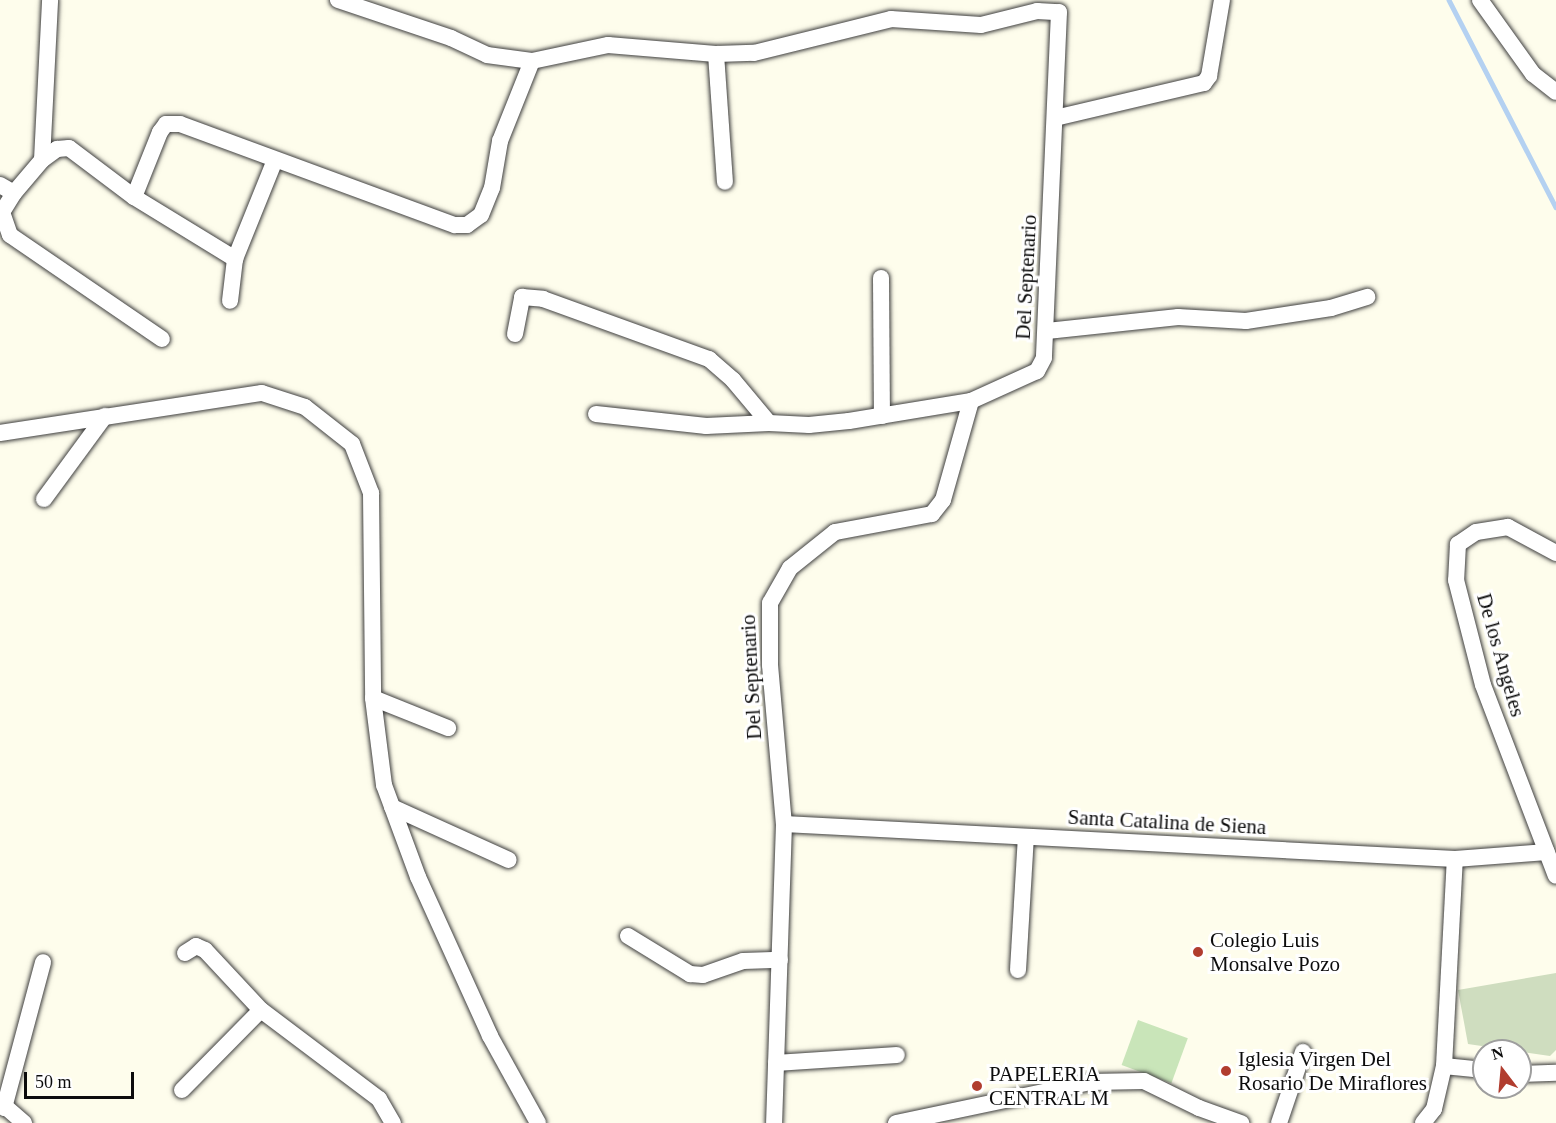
<!DOCTYPE html>
<html>
<head>
<meta charset="utf-8">
<style>
  body { margin:0 }
  #map { position:relative; width:1556px; height:1123px; overflow:hidden; background:#fefdec; font-family:Georgia,serif }
  div>[style] { position:absolute }
  [style*='--x'] { left:calc(var(--x)*1px); top:calc(var(--y)*1px); width:calc(var(--w)*1px); rotate:calc(var(--a)*1deg) }
  .green>* { inset:0; background:#c9e5b9; transform-origin:0 0 }
  .cemetery>* { inset:0; background:#cfddbf }
  .stream>* { height:4.5px; margin:-2.25px; padding:0 2.25px; transform-origin:2.25px; border-radius:2.25px; background:#b4d1f1 }
  .roads { filter:drop-shadow(0 0 2px #3f3f3f) drop-shadow(0 0 2px #3f3f3f) }
  .minor>* { height:16px; margin:-8px; padding:0 8px; transform-origin:8px; border-radius:8px; background:#fff }
  .dots>* { width:16px; height:16px; translate:-50% -50%; box-sizing:border-box; border:3px solid #fff; border-radius:50% }
  span { translate:-50% -50%; white-space:nowrap; text-align:center; line-height:1.15; -webkit-text-stroke:6px #fff; paint-order:stroke }
  .street-label { font-size:21px; color:#0c0c0c }
  .poi-label { font-size:21px; color:#0c0c0c }
  .left { translate:0 -50%; text-align:left }
  .north { position:absolute; left:1472px; top:1039px; width:60px; height:60px; box-sizing:border-box; background:#fff; border:2px solid #9e9e9e; border-radius:50%; rotate:344deg; font-size:16px; font-weight:700; line-height:24px; text-align:center; color:#0c0c0c }
  .north::after { content:''; display:block; margin:auto; width:21px; height:27px; background:#b13d2f; clip-path:polygon(50% 0,100% 100%,50% 72%,0 100%) }
  .scale { position:absolute; left:24px; top:1072px; width:110px; height:27px; box-sizing:border-box; border:3px solid #0c0c0c; border-top:0; padding-left:8px; font-size:18px; line-height:21px; white-space:nowrap; color:#0c0c0c; -webkit-text-stroke:4px #fff; paint-order:stroke }
</style>
</head>
<body>
<div id="map">
  <div class="green">
    <div style="left:1138px;top:1020px;width:53px;height:48px;rotate:20deg"></div>
  </div>
  <div class="cemetery">
    <div style="clip-path:polygon(1556px 973px,1556px 1050px,1550px 1056px,1468px 1044px,1458px 990px)"></div>
  </div>
  <div class="stream">
    <div style="--x:1449;--y:0;--w:233;--a:62.7"></div>
  </div>
  <div class="roads">
    <div class="minor">
      <div style="--x:338;--y:0;--w:119;--a:18.6"></div>
      <div style="--x:451;--y:38;--w:40;--a:25"></div>
      <div style="--x:487;--y:55;--w:45;--a:7.6"></div>
      <div style="--x:532;--y:61;--w:78;--a:-11.9"></div>
      <div style="--x:608;--y:45;--w:108;--a:4.8"></div>
      <div style="--x:716;--y:54;--w:38;--a:-2"></div>
      <div style="--x:754;--y:53;--w:141;--a:-13.9"></div>
      <div style="--x:891;--y:19;--w:90;--a:3.8"></div>
      <div style="--x:981;--y:25;--w:58;--a:-14"></div>
      <div style="--x:1037;--y:11;--w:22;--a:3"></div>
      <div style="--x:1059;--y:12;--w:346;--a:92.5"></div>
      <div style="--x:1044;--y:358;--w:15;--a:118"></div>
      <div style="--x:1037;--y:371;--w:72;--a:155.6"></div>
      <div style="--x:971;--y:401;--w:103;--a:105.8"></div>
      <div style="--x:943;--y:500;--w:18;--a:128"></div>
      <div style="--x:932;--y:514;--w:99;--a:169.5"></div>
      <div style="--x:835;--y:532;--w:58;--a:141.3"></div>
      <div style="--x:790;--y:568;--w:40;--a:119.7"></div>
      <div style="--x:770;--y:603;--w:62;--a:90"></div>
      <div style="--x:770;--y:665;--w:160;--a:85"></div>
      <div style="--x:784;--y:824;--w:299;--a:91.9"></div>
      <div style="--x:1480;--y:0;--w:91;--a:54.4"></div>
      <div style="--x:1533;--y:74;--w:29;--a:38"></div>
      <div style="--x:716;--y:54;--w:128;--a:86"></div>
      <div style="--x:1055;--y:118;--w:153;--a:-13.2"></div>
      <div style="--x:1204;--y:83;--w:9;--a:-54"></div>
      <div style="--x:1209;--y:76;--w:77;--a:-80.3"></div>
      <div style="--x:42;--y:160;--w:160;--a:-87.1"></div>
      <div style="--x:0;--y:185;--w:16;--a:30"></div>
      <div style="--x:14;--y:193;--w:22;--a:122"></div>
      <div style="--x:2;--y:212;--w:24;--a:71"></div>
      <div style="--x:10;--y:235;--w:184;--a:34.4"></div>
      <div style="--x:14;--y:193;--w:43;--a:-49.7"></div>
      <div style="--x:42;--y:160;--w:19;--a:-36"></div>
      <div style="--x:57;--y:149;--w:12;--a:-5"></div>
      <div style="--x:69;--y:148;--w:81;--a:37"></div>
      <div style="--x:134;--y:197;--w:119;--a:31.5"></div>
      <div style="--x:235;--y:259;--w:42;--a:96.8"></div>
      <div style="--x:134;--y:197;--w:70;--a:-68.2"></div>
      <div style="--x:160;--y:132;--w:10;--a:-53"></div>
      <div style="--x:166;--y:124;--w:14;--a:0"></div>
      <div style="--x:180;--y:124;--w:293;--a:20.2"></div>
      <div style="--x:455;--y:225;--w:12;--a:0"></div>
      <div style="--x:467;--y:225;--w:17;--a:-36"></div>
      <div style="--x:481;--y:215;--w:29;--a:-68"></div>
      <div style="--x:492;--y:188;--w:48;--a:-80.3"></div>
      <div style="--x:500;--y:141;--w:86;--a:-68.2"></div>
      <div style="--x:235;--y:259;--w:107;--a:-68"></div>
      <div style="--x:881;--y:278;--w:138;--a:89.6"></div>
      <div style="--x:1047;--y:331;--w:132;--a:-6.1"></div>
      <div style="--x:1178;--y:317;--w:68;--a:3.4"></div>
      <div style="--x:1246;--y:321;--w:86;--a:-8.7"></div>
      <div style="--x:1331;--y:308;--w:38;--a:-17"></div>
      <div style="--x:515;--y:334;--w:38;--a:-79"></div>
      <div style="--x:522;--y:297;--w:21;--a:5"></div>
      <div style="--x:543;--y:299;--w:177;--a:19.9"></div>
      <div style="--x:709;--y:359;--w:32;--a:41"></div>
      <div style="--x:733;--y:380;--w:56;--a:50.1"></div>
      <div style="--x:769;--y:423;--w:40;--a:2.9"></div>
      <div style="--x:809;--y:425;--w:40;--a:-5.7"></div>
      <div style="--x:849;--y:421;--w:124;--a:-9.3"></div>
      <div style="--x:596;--y:414;--w:111;--a:6.2"></div>
      <div style="--x:706;--y:426;--w:63;--a:-2.7"></div>
      <div style="--x:0;--y:433;--w:265;--a:-8.7"></div>
      <div style="--x:262;--y:393;--w:45;--a:18"></div>
      <div style="--x:305;--y:407;--w:60;--a:38.2"></div>
      <div style="--x:352;--y:444;--w:53;--a:68.8"></div>
      <div style="--x:371;--y:493;--w:205;--a:89.4"></div>
      <div style="--x:373;--y:698;--w:88;--a:82.8"></div>
      <div style="--x:384;--y:785;--w:98;--a:69.7"></div>
      <div style="--x:418;--y:877;--w:175;--a:65.6"></div>
      <div style="--x:490;--y:1036;--w:99;--a:61.1"></div>
      <div style="--x:44;--y:499;--w:103;--a:-53.7"></div>
      <div style="--x:1556;--y:553;--w:55;--a:-151.6"></div>
      <div style="--x:1508;--y:527;--w:32;--a:171"></div>
      <div style="--x:1476;--y:532;--w:22;--a:146"></div>
      <div style="--x:1458;--y:544;--w:36;--a:93"></div>
      <div style="--x:1456;--y:580;--w:108;--a:75.6"></div>
      <div style="--x:1483;--y:685;--w:204;--a:69.1"></div>
      <div style="--x:373;--y:698;--w:81;--a:21.8"></div>
      <div style="--x:392;--y:807;--w:128;--a:24.4"></div>
      <div style="--x:784;--y:824;--w:672;--a:2.99"></div>
      <div style="--x:1455;--y:859;--w:92;--a:-4.4"></div>
      <div style="--x:628;--y:936;--w:73;--a:31.5"></div>
      <div style="--x:690;--y:974;--w:13;--a:4"></div>
      <div style="--x:703;--y:975;--w:42;--a:-19.3"></div>
      <div style="--x:743;--y:961;--w:37;--a:-2"></div>
      <div style="--x:185;--y:953;--w:13;--a:-32"></div>
      <div style="--x:196;--y:946;--w:10;--a:24"></div>
      <div style="--x:205;--y:950;--w:82;--a:47"></div>
      <div style="--x:261;--y:1010;--w:148;--a:37"></div>
      <div style="--x:379;--y:1099;--w:28;--a:60"></div>
      <div style="--x:1018;--y:970;--w:133;--a:-86.6"></div>
      <div style="--x:776;--y:1063;--w:121;--a:-3.8"></div>
      <div style="--x:1444;--y:1066;--w:40;--a:5.7"></div>
      <div style="--x:1520;--y:1074;--w:36;--a:-2"></div>
      <div style="--x:182;--y:1090;--w:112;--a:-45.4"></div>
      <div style="--x:0;--y:1102;--w:32;--a:41"></div>
      <div style="--x:4;--y:1108;--w:151;--a:-75"></div>
      <div style="--x:896;--y:1123;--w:199;--a:-11.9"></div>
      <div style="--x:1091;--y:1082;--w:53;--a:-1.1"></div>
      <div style="--x:1144;--y:1081;--w:61;--a:26.1"></div>
      <div style="--x:1199;--y:1108;--w:45;--a:19.7"></div>
      <div style="--x:1279;--y:1123;--w:75;--a:-71.3"></div>
      <div style="--x:1423;--y:1123;--w:18;--a:-52"></div>
      <div style="--x:1434;--y:1109;--w:44;--a:-76.9"></div>
      <div style="--x:1444;--y:1066;--w:207;--a:-87"></div>
    </div>
  </div>
  <div class="dots">
    <div style="left:1198px;top:952px;background:#b13d2f"></div>
    <div style="left:1226px;top:1071px;background:#b13d2f"></div>
    <div style="left:977px;top:1086px;background:#b13d2f"></div>
  </div>
  <div class="street-label">
    <span style="left:1026px;top:277px;rotate:-87deg">Del Septenario</span>
    <span style="left:1501px;top:655px;rotate:74deg">De los Angeles</span>
    <span style="left:751px;top:677px;rotate:-93deg">Del Septenario</span>
    <span style="left:1167px;top:822px;rotate:3deg">Santa Catalina de Siena</span>
  </div>
  <div class="poi-label">
    <span class="left" style="left:1210px;top:952px">Colegio Luis<br>Monsalve Pozo</span>
    <span class="left" style="left:1238px;top:1071px">Iglesia Virgen Del<br>Rosario De Miraflores</span>
    <span class="left" style="left:989px;top:1086px">PAPELERIA<br>CENTRAL M</span>
  </div>
  <div class="north">N</div>
  <div class="scale">50 m</div>
</div>
</body>
</html>
